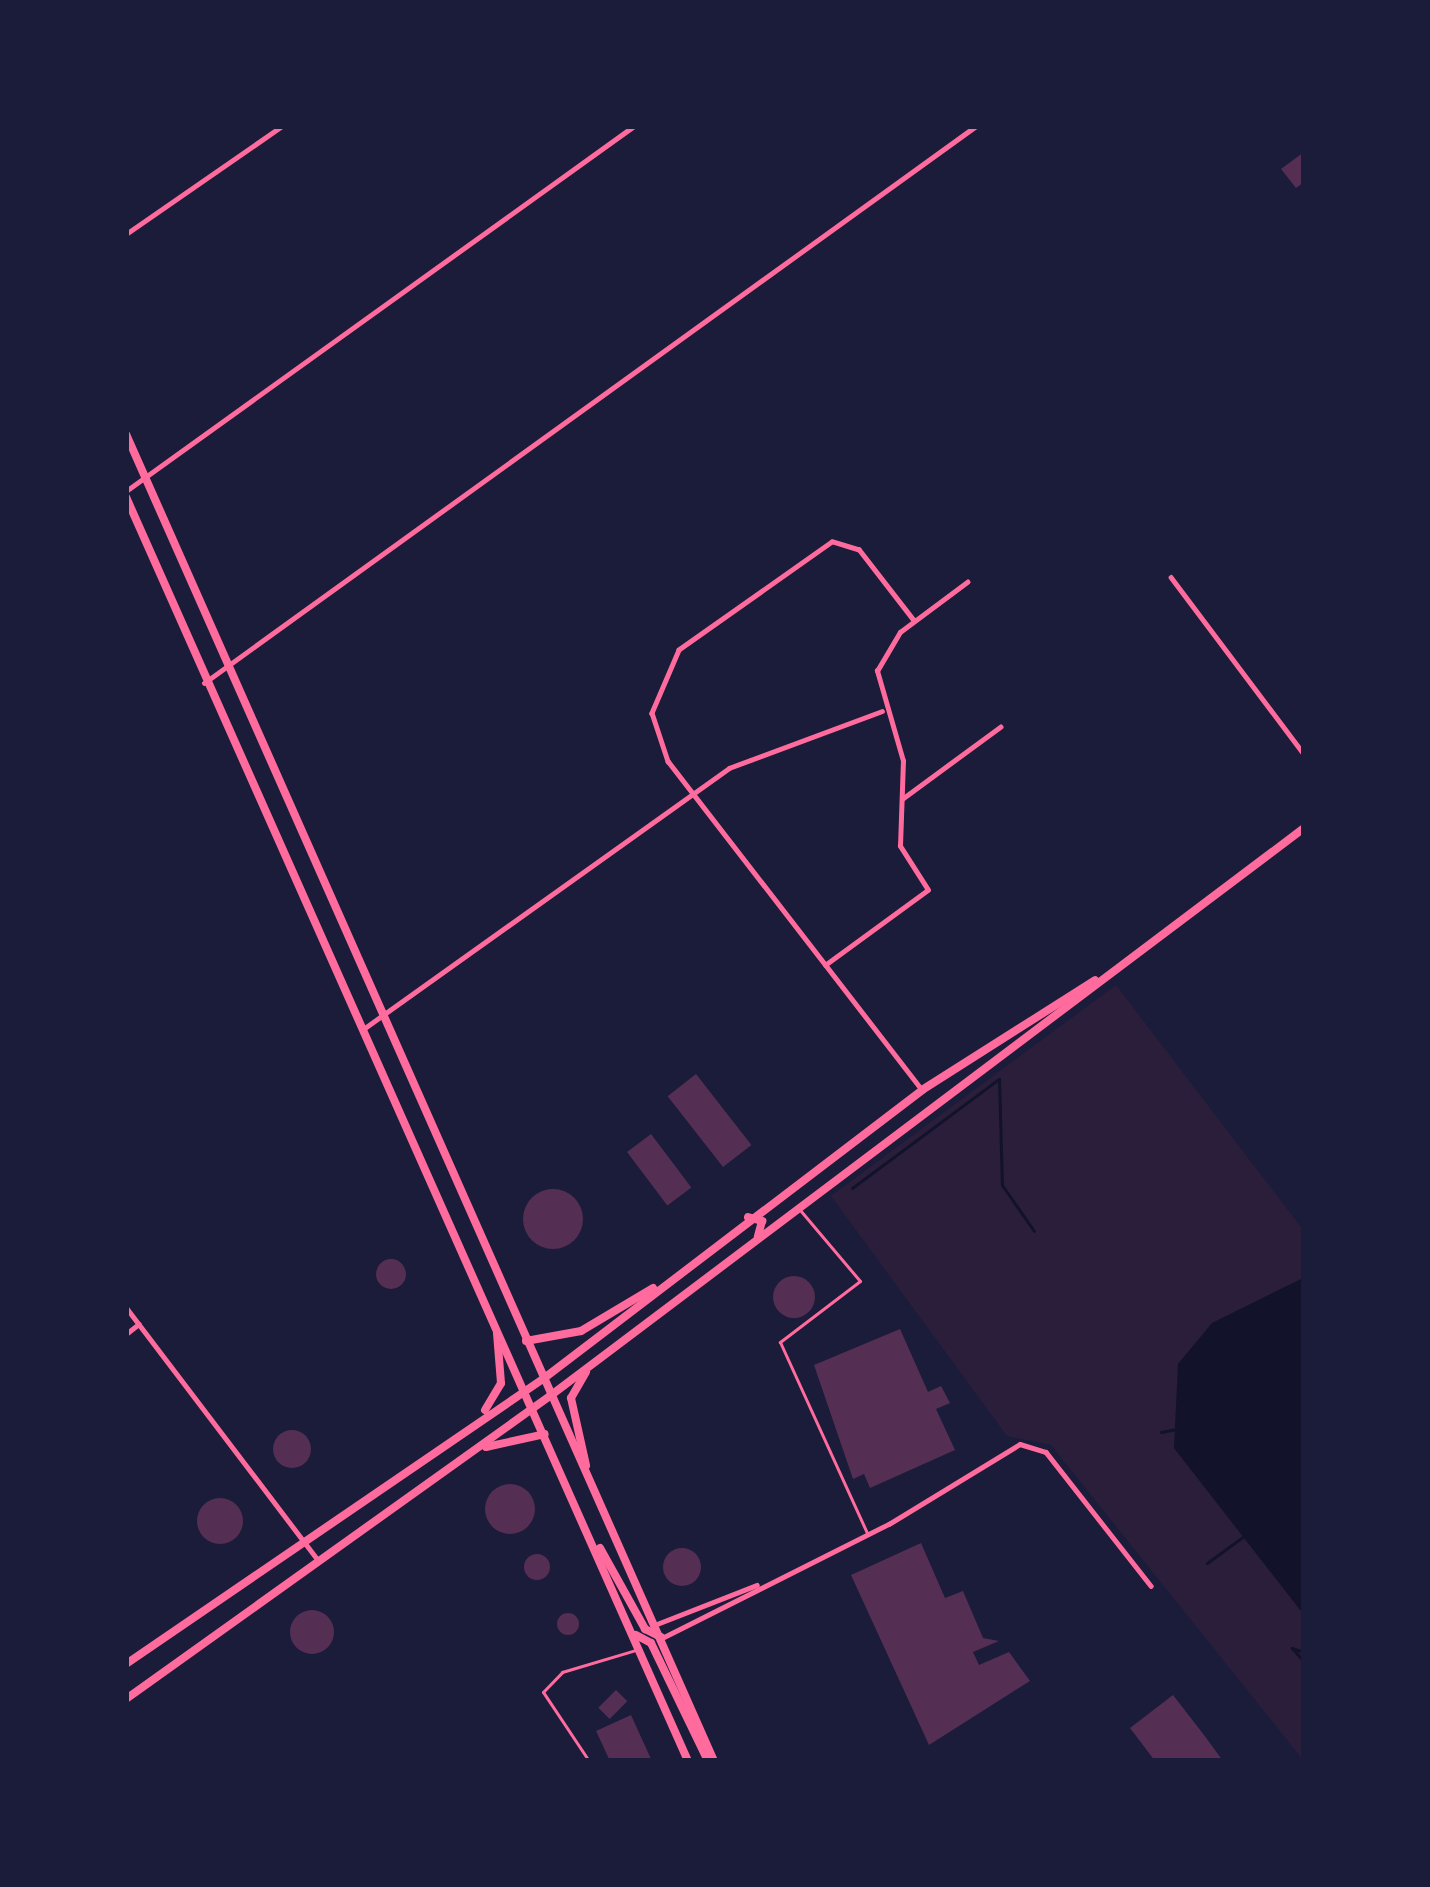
<!DOCTYPE html>
<html>
<head>
<meta charset="utf-8">
<style>
  body { margin:0 }
  #map { position:relative; width:1430px; height:1887px; overflow:hidden; background:#1b1b3a; font-family:Signika,sans-serif }
  div>[style] { position:absolute }
  [style*='--x'] { left:calc(var(--x)*1px); top:calc(var(--y)*1px); width:calc(var(--w)*1px); rotate:calc(var(--a)*1deg) }
  .green>* { inset:0; background:#2a1e3b }
  .water>* { inset:0; background:#12122b }
  .stream>* { height:3px; margin:-1.5px; padding:0 1.5px; transform-origin:1.5px; border-radius:1.5px; background:#12122b }
  .building>* { inset:0; background:#542f53; transform-origin:0 0 }
  .round { border-radius:50% }
  .service>* { height:3px; margin:-1.5px; padding:0 1.5px; transform-origin:1.5px; border-radius:1.5px; background:#ff6b9d }
  .minor>* { height:4.5px; margin:-2.25px; padding:0 2.25px; transform-origin:2.25px; border-radius:2.25px; background:#ff6b9d }
  .primary>* { height:8px; margin:-4px; padding:0 4px; transform-origin:4px; border-radius:4px; background:#ff6b9d }
  span { translate:-50% -50%; white-space:nowrap; text-align:center; line-height:1.15; -webkit-text-stroke:9px #1b1b3a; paint-order:stroke }
  .frame { position:absolute; inset:0; border:129px solid #1b1b3a; pointer-events:none }
</style>
</head>
<body>
<div id="map">
  <div class="green">
    <div style="clip-path:polygon(1116px 985px,1304px 1231px,1304px 1761px,1051px 1445px,1007px 1436px,831px 1196px)"></div>
  </div>
  <div class="water">
    <div style="clip-path:polygon(1303px 1278px,1304px 1279px,1304px 1615px,1174px 1448px,1178px 1364px,1212px 1323px)"></div>
  </div>
  <div class="stream">
    <div style="--x:852;--y:1188;--w:183;--a:-36.6"></div>
    <div style="--x:999;--y:1079;--w:106;--a:88.4"></div>
    <div style="--x:1002;--y:1185;--w:56;--a:55.2"></div>
    <div style="--x:1161;--y:1432;--w:16;--a:-11"></div>
    <div style="--x:1207;--y:1563;--w:46;--a:-36.1"></div>
    <div style="--x:1304;--y:1652;--w:13;--a:-162"></div>
    <div style="--x:1292;--y:1648;--w:18;--a:49"></div>
  </div>
  <div class="building">
    <div style="clip-path:polygon(1304px 152px,1304px 182px,1296px 188px,1281px 169px)"></div>
    <div style="left:696px;top:1074px;width:90px;height:36px;rotate:52deg"></div>
    <div style="left:651px;top:1134px;width:67px;height:30px;rotate:53deg"></div>
    <div class="round" style="left:523px;top:1189px;width:60px;height:60px"></div>
    <div class="round" style="left:376px;top:1259px;width:30px;height:30px"></div>
    <div class="round" style="left:773px;top:1276px;width:42px;height:42px"></div>
    <div style="clip-path:polygon(900px 1329px,928px 1392px,941px 1386px,950px 1403px,936px 1409px,955px 1450px,870px 1488px,864px 1474px,853px 1479px,814px 1365px)"></div>
    <div class="round" style="left:273px;top:1430px;width:38px;height:38px"></div>
    <div class="round" style="left:485px;top:1484px;width:50px;height:50px"></div>
    <div class="round" style="left:197px;top:1498px;width:46px;height:46px"></div>
    <div style="clip-path:polygon(921px 1543px,945px 1598px,963px 1591px,983px 1638px,999px 1641px,973px 1652px,979px 1665px,1009px 1652px,1030px 1681px,929px 1745px,851px 1575px)"></div>
    <div class="round" style="left:663px;top:1548px;width:38px;height:38px"></div>
    <div class="round" style="left:524px;top:1554px;width:26px;height:26px"></div>
    <div class="round" style="left:290px;top:1610px;width:44px;height:44px"></div>
    <div class="round" style="left:557px;top:1613px;width:22px;height:22px"></div>
    <div style="left:616px;top:1690px;width:16px;height:25px;rotate:45deg"></div>
    <div style="clip-path:polygon(1173px 1695px,1204px 1735px,1223px 1761px,1155px 1761px,1130px 1728px)"></div>
    <div style="clip-path:polygon(631px 1715px,651px 1759px,610px 1761px,596px 1731px)"></div>
  </div>
  <div class="service">
    <div style="--x:800;--y:1210;--w:93;--a:49.8"></div>
    <div style="--x:860;--y:1281;--w:101;--a:142.7"></div>
    <div style="--x:780;--y:1342;--w:210;--a:65.5"></div>
    <div style="--x:589;--y:1761;--w:83;--a:-123.7"></div>
    <div style="--x:543;--y:1692;--w:28;--a:-46"></div>
    <div style="--x:562;--y:1672;--w:80;--a:-16.6"></div>
  </div>
  <div class="minor">
    <div style="--x:126;--y:234;--w:190;--a:-34.7"></div>
    <div style="--x:126;--y:491;--w:626;--a:-35.7"></div>
    <div style="--x:1171;--y:577;--w:221;--a:53.1"></div>
    <div style="--x:914;--y:621;--w:90;--a:-127.8"></div>
    <div style="--x:859;--y:550;--w:28;--a:-163"></div>
    <div style="--x:832;--y:542;--w:187;--a:144.8"></div>
    <div style="--x:679;--y:650;--w:69;--a:113.2"></div>
    <div style="--x:652;--y:713;--w:51;--a:71.6"></div>
    <div style="--x:668;--y:761;--w:416;--a:52.3"></div>
    <div style="--x:204;--y:683;--w:952;--a:-35.81"></div>
    <div style="--x:902;--y:799;--w:122;--a:-36.3"></div>
    <div style="--x:825;--y:965;--w:127;--a:-36.1"></div>
    <div style="--x:928;--y:890;--w:52;--a:-122.5"></div>
    <div style="--x:900;--y:846;--w:85;--a:-88"></div>
    <div style="--x:903;--y:761;--w:94;--a:-106.1"></div>
    <div style="--x:877;--y:671;--w:45;--a:-59.5"></div>
    <div style="--x:900;--y:632;--w:84;--a:-36.7"></div>
    <div style="--x:362;--y:1030;--w:451;--a:-35.5"></div>
    <div style="--x:729;--y:768;--w:163;--a:-20.4"></div>
    <div style="--x:126;--y:1307;--w:316;--a:52.8"></div>
    <div style="--x:126;--y:1334;--w:16;--a:-38"></div>
    <div style="--x:657;--y:1624;--w:107;--a:-21.3"></div>
    <div style="--x:662;--y:1638;--w:254;--a:-26.7"></div>
    <div style="--x:889;--y:1524;--w:153;--a:-31.4"></div>
    <div style="--x:1020;--y:1444;--w:27;--a:17"></div>
    <div style="--x:1046;--y:1452;--w:170;--a:51.9"></div>
  </div>
  <div class="primary">
    <div style="--x:126;--y:434;--w:1451;--a:66.1"></div>
    <div style="--x:126;--y:497;--w:1383;--a:66.03"></div>
    <div style="--x:748;--y:1217;--w:15;--a:16"></div>
    <div style="--x:762;--y:1221;--w:16;--a:105"></div>
    <div style="--x:526;--y:1341;--w:56;--a:-10.3"></div>
    <div style="--x:581;--y:1331;--w:84;--a:-30.8"></div>
    <div style="--x:586;--y:1372;--w:30;--a:120"></div>
    <div style="--x:571;--y:1398;--w:69;--a:77.4"></div>
    <div style="--x:485;--y:1410;--w:31;--a:-59"></div>
    <div style="--x:501;--y:1383;--w:50;--a:-94.6"></div>
    <div style="--x:486;--y:1447;--w:60;--a:-12.4"></div>
    <div style="--x:600;--y:1548;--w:93;--a:60.9"></div>
    <div style="--x:645;--y:1629;--w:18;--a:27"></div>
    <div style="--x:636;--y:1635;--w:17;--a:28"></div>
    <div style="--x:651;--y:1643;--w:131;--a:64.2"></div>
    <div style="--x:126;--y:1664;--w:505;--a:-34.35"></div>
    <div style="--x:543;--y:1379;--w:477;--a:-37.3"></div>
    <div style="--x:922;--y:1090;--w:205;--a:-32.4"></div>
    <div style="--x:126;--y:1699;--w:521;--a:-35.55"></div>
    <div style="--x:550;--y:1396;--w:944;--a:-36.99"></div>
  </div>
  <div class="frame"></div>
</div>
</body>
</html>
